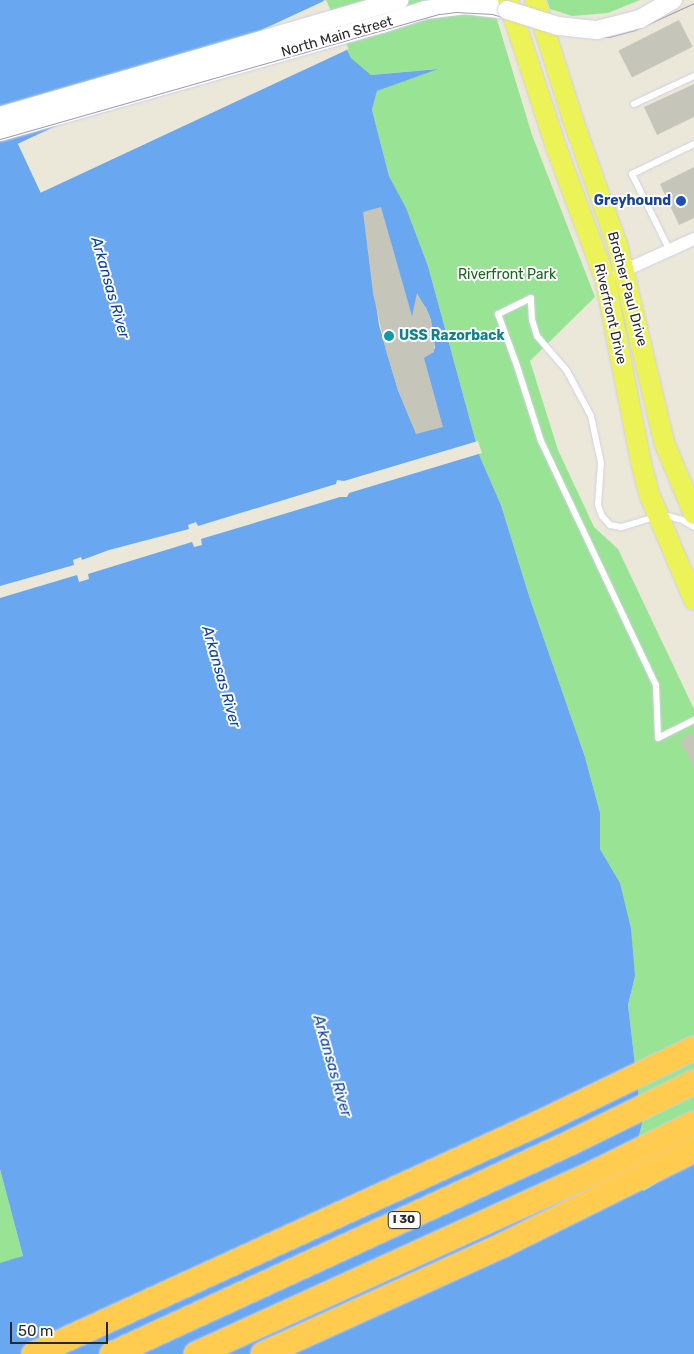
<!DOCTYPE html>
<html>
<head>
<meta charset="utf-8">
<style>
  body { margin:0 }
  #map { position:relative; width:694px; height:1354px; overflow:hidden; background:#ebe8d9; font-family:Rubik,sans-serif }
  div>[style] { position:absolute }
  [style*='--x'] { left:calc(var(--x)*1px); top:calc(var(--y)*1px); width:calc(var(--w)*1px); rotate:calc(var(--a)*1deg) }
  .green>* { inset:0; background:#99e394 }
  .water>* { inset:0; background:#69a7f0 }
  .pier>* { inset:0; background:#ebe8d9; transform-origin:0 0 }
  .building>* { inset:0; background:#c6c5b9; transform-origin:0 0 }
  .roads { filter:drop-shadow(0 0 1px #d0cfe2) drop-shadow(0 0 1px #d0cfe2) }
  .lane>* { height:6px; margin:-3px; padding:0 3px; transform-origin:3px; border-radius:3px; background:#fff }
  .street>* { height:12px; margin:-6px; padding:0 6px; transform-origin:6px; border-radius:6px; background:#fff }
  .secondary>* { height:18px; margin:-9px; padding:0 9px; transform-origin:9px; border-radius:9px; background:#fff }
  .primary>* { height:20px; margin:-10px; padding:0 10px; transform-origin:10px; border-radius:10px; background:#ecf357 }
  .highway>* { height:24px; margin:-12px; padding:0 12px; transform-origin:12px; border-radius:12px; background:#ffcc50 }
  .tram>* { height:1px; margin:-0.5px; padding:0 0.5px; transform-origin:0.5px; border-radius:0.5px; background:#9f9cb3 }
  .bridges { filter:drop-shadow(0 0 1px #d0cfe2) drop-shadow(0 0 1px #d0cfe2) }
  .secondary-bridge>* { height:18px; margin:-9px; padding:0 9px; transform-origin:9px; border-radius:9px; background:#fff }
  .dots>* { width:14px; height:14px; translate:-50% -50%; box-sizing:border-box; border:2px solid #fff; border-radius:50% }
  span { translate:-50% -50%; white-space:nowrap; text-align:center; line-height:1.15; -webkit-text-stroke:4px #fff; paint-order:stroke }
  .shield-label span { padding:1px 4px; background:#fff; border:1px solid; border-radius:4px; -webkit-text-stroke-width:0 }
  .shield-label { font-size:12px; color:#282828; font-weight:700 }
  .street-label { font-size:14px; color:#282828 }
  .transit-label { font-size:14px; color:#164399; font-weight:700 }
  .right { translate:-100% -50%; text-align:right }
  .park-label { font-size:14px; color:#18651d }
  .culture-label { font-size:14px; color:#0d838f; font-weight:700 }
  .left { translate:0 -50%; text-align:left }
  .water-label { font-size:15px; color:#0b419a; font-style:italic }
  .scale { position:absolute; left:10px; top:1322px; width:98px; height:22px; box-sizing:border-box; border:2px solid #282828; border-top:0; padding-left:6px; font-size:15px; line-height:18px; white-space:nowrap; color:#282828; -webkit-text-stroke:4px #fff; paint-order:stroke }
</style>
</head>
<body>
<div id="map">
  <div class="green">
    <div style="clip-path:polygon(323px 0,491px 0,532px 135px,595px 297px,530px 361px,558px 450px,594px 527px,618px 549px,694px 709px,694px 1158px,644px 1191px,637px 1185px,630px 1167px,642px 1124px,628px 1005px,635px 976px,620px 883px,600px 849px,600px 813px,585px 757px,530px 599px,501px 505px,480px 457px,428px 266px,407px 212px,389px 176px,372px 110px,377px 91px,435px 69px,371px 75px,351px 58px)"></div>
    <div style="clip-path:polygon(547px 0,640px 0,608px 13px,572px 16px,550px 9px)"></div>
    <div style="clip-path:polygon(0 1169px,23px 1256px,0 1271px)"></div>
  </div>
  <div class="water">
    <div style="clip-path:polygon(evenodd,0 0,323px 0,351px 58px,371px 75px,438px 69px,377px 91px,372px 110px,389px 176px,406px 208px,428px 266px,480px 457px,501px 505px,530px 599px,585px 757px,600px 813px,600px 849px,620px 883px,631px 929px,635px 976px,628px 1005px,642px 1124px,630px 1168px,637px 1185px,644px 1191px,694px 1158px,694px 1354px,0 1354px,0 1263px,23px 1256px,0 1169px,0 0,369px 255px,413px 426px,398px 390px,379px 325px,369px 255px,0 0,417px 296px,426px 308px,431px 320px,435px 348px,432px 353px,429px 353px,417px 296px)"></div>
  </div>
  <div class="pier">
    <div style="left:326px;top:0;width:54px;height:340px;rotate:65deg"></div>
    <div style="clip-path:polygon(478px 441px,482px 453px,349px 493px,347px 497px,340px 497px,201px 539px,202px 545px,194px 547px,192px 542px,88px 574px,89px 579px,79px 582px,77px 575px,0 598px,0 586px,74px 565px,73px 560px,81px 557px,82px 560px,109px 550px,189px 529px,188px 525px,196px 522px,198px 526px,336px 484px,337px 480px,344px 481px)"></div>
  </div>
  <div class="building">
    <div style="left:679px;top:20px;width:30px;height:68px;rotate:63deg"></div>
    <div style="clip-path:polygon(694px 84px,694px 117px,657px 135px,644px 107px)"></div>
    <div style="clip-path:polygon(694px 167px,694px 218px,679px 225px,660px 184px)"></div>
    <div style="clip-path:polygon(381px 207px,412px 316px,417px 293px,429px 314px,434px 334px,434px 352px,424px 358px,443px 427px,416px 434px,398px 390px,386px 351px,373px 293px,363px 212px)"></div>
    <div style="clip-path:polygon(694px 732px,694px 768px,680px 740px)"></div>
  </div>
  <div class="roads">
    <div class="lane">
      <div style="--x:634;--y:104;--w:66;--a:-25"></div>
      <div style="--x:670;--y:251;--w:86;--a:-116.3"></div>
      <div style="--x:632;--y:174;--w:69;--a:-25.8"></div>
      <div style="--x:694;--y:527;--w:14;--a:-150"></div>
      <div style="--x:682;--y:520;--w:15;--a:-164"></div>
      <div style="--x:668;--y:516;--w:10;--a:180"></div>
      <div style="--x:658;--y:516;--w:39;--a:163"></div>
      <div style="--x:621;--y:527;--w:11;--a:-170"></div>
      <div style="--x:610;--y:525;--w:12;--a:-132"></div>
      <div style="--x:602;--y:516;--w:12;--a:-110"></div>
      <div style="--x:598;--y:505;--w:42;--a:-85.9"></div>
      <div style="--x:601;--y:463;--w:48;--a:-102"></div>
      <div style="--x:591;--y:416;--w:51;--a:-118.1"></div>
      <div style="--x:567;--y:371;--w:46;--a:-130.6"></div>
      <div style="--x:537;--y:336;--w:17;--a:-107"></div>
      <div style="--x:532;--y:320;--w:22;--a:-93"></div>
      <div style="--x:531;--y:298;--w:37;--a:154"></div>
      <div style="--x:498;--y:314;--w:55;--a:69.9"></div>
      <div style="--x:517;--y:366;--w:79;--a:72.3"></div>
      <div style="--x:541;--y:441;--w:270;--a:64.8"></div>
      <div style="--x:656;--y:685;--w:53;--a:87.8"></div>
      <div style="--x:658;--y:738;--w:40;--a:-26.6"></div>
    </div>
    <div class="street">
      <div style="--x:619;--y:273;--w:82;--a:-24.4"></div>
    </div>
    <div class="secondary">
      <div style="--x:0;--y:116;--w:416;--a:-16.2"></div>
      <div style="--x:0;--y:132;--w:397;--a:-15.8"></div>
      <div style="--x:382;--y:24;--w:45;--a:-18"></div>
      <div style="--x:425;--y:10;--w:39;--a:-7"></div>
      <div style="--x:464;--y:5;--w:43;--a:6.6"></div>
    </div>
    <div class="primary">
      <div style="--x:508;--y:0;--w:155;--a:71.9"></div>
      <div style="--x:556;--y:147;--w:141;--a:69.6"></div>
      <div style="--x:605;--y:279;--w:187;--a:78.9"></div>
      <div style="--x:641;--y:463;--w:34;--a:75"></div>
      <div style="--x:650;--y:496;--w:113;--a:67.1"></div>
      <div style="--x:535;--y:0;--w:126;--a:72.4"></div>
      <div style="--x:573;--y:120;--w:135;--a:70.5"></div>
      <div style="--x:618;--y:247;--w:200;--a:76.7"></div>
      <div style="--x:664;--y:442;--w:78;--a:67.4"></div>
    </div>
    <div class="highway">
      <div style="--x:34;--y:1354;--w:553;--a:-24.57"></div>
      <div style="--x:537;--y:1124;--w:174;--a:-25.8"></div>
      <div style="--x:112;--y:1354;--w:507;--a:-24.74"></div>
      <div style="--x:572;--y:1142;--w:136;--a:-26.2"></div>
      <div style="--x:196;--y:1354;--w:436;--a:-24.5"></div>
      <div style="--x:593;--y:1173;--w:113;--a:-26.3"></div>
      <div style="--x:263;--y:1354;--w:264;--a:-24.4"></div>
      <div style="--x:503;--y:1245;--w:213;--a:-26.4"></div>
    </div>
  </div>
  <div class="tram">
    <div style="--x:0;--y:139;--w:457;--a:-15.9"></div>
    <div style="--x:440;--y:14;--w:16;--a:-7"></div>
    <div style="--x:456;--y:12;--w:36;--a:3"></div>
    <div style="--x:492;--y:14;--w:74;--a:16.5"></div>
    <div style="--x:563;--y:35;--w:46;--a:2.5"></div>
    <div style="--x:609;--y:37;--w:27;--a:-15"></div>
    <div style="--x:635;--y:30;--w:65;--a:-24.6"></div>
  </div>
  <div class="bridges">
    <div class="secondary-bridge">
      <div style="--x:507;--y:10;--w:53;--a:17.4"></div>
      <div style="--x:558;--y:26;--w:39;--a:6"></div>
      <div style="--x:597;--y:30;--w:44;--a:-14.3"></div>
      <div style="--x:640;--y:19;--w:38;--a:-30"></div>
    </div>
  </div>
  <div class="dots">
    <div style="left:681px;top:201px;background:#1a4fb4"></div>
    <div style="left:389px;top:336px;background:#0f9aa8"></div>
  </div>
  <div class="shield-label">
    <span style="left:404px;top:1220px">I 30</span>
  </div>
  <div class="street-label">
    <span style="left:337px;top:37px;rotate:-16deg">North Main Street</span>
    <span style="left:627px;top:289px;rotate:75deg">Brother Paul Drive</span>
    <span style="left:610px;top:314px;rotate:77deg">Riverfront Drive</span>
  </div>
  <div class="transit-label">
    <span class="right" style="left:671px;top:201px">Greyhound</span>
  </div>
  <div class="park-label">
    <span style="left:507px;top:275px">Riverfront Park</span>
  </div>
  <div class="culture-label">
    <span class="left" style="left:399px;top:336px">USS Razorback</span>
  </div>
  <div class="water-label">
    <span style="left:110px;top:288px;rotate:74deg">Arkansas River</span>
    <span style="left:221px;top:677px;rotate:74deg">Arkansas River</span>
    <span style="left:332px;top:1066px;rotate:74deg">Arkansas River</span>
  </div>
  <div class="scale">50 m</div>
</div>
</body>
</html>
